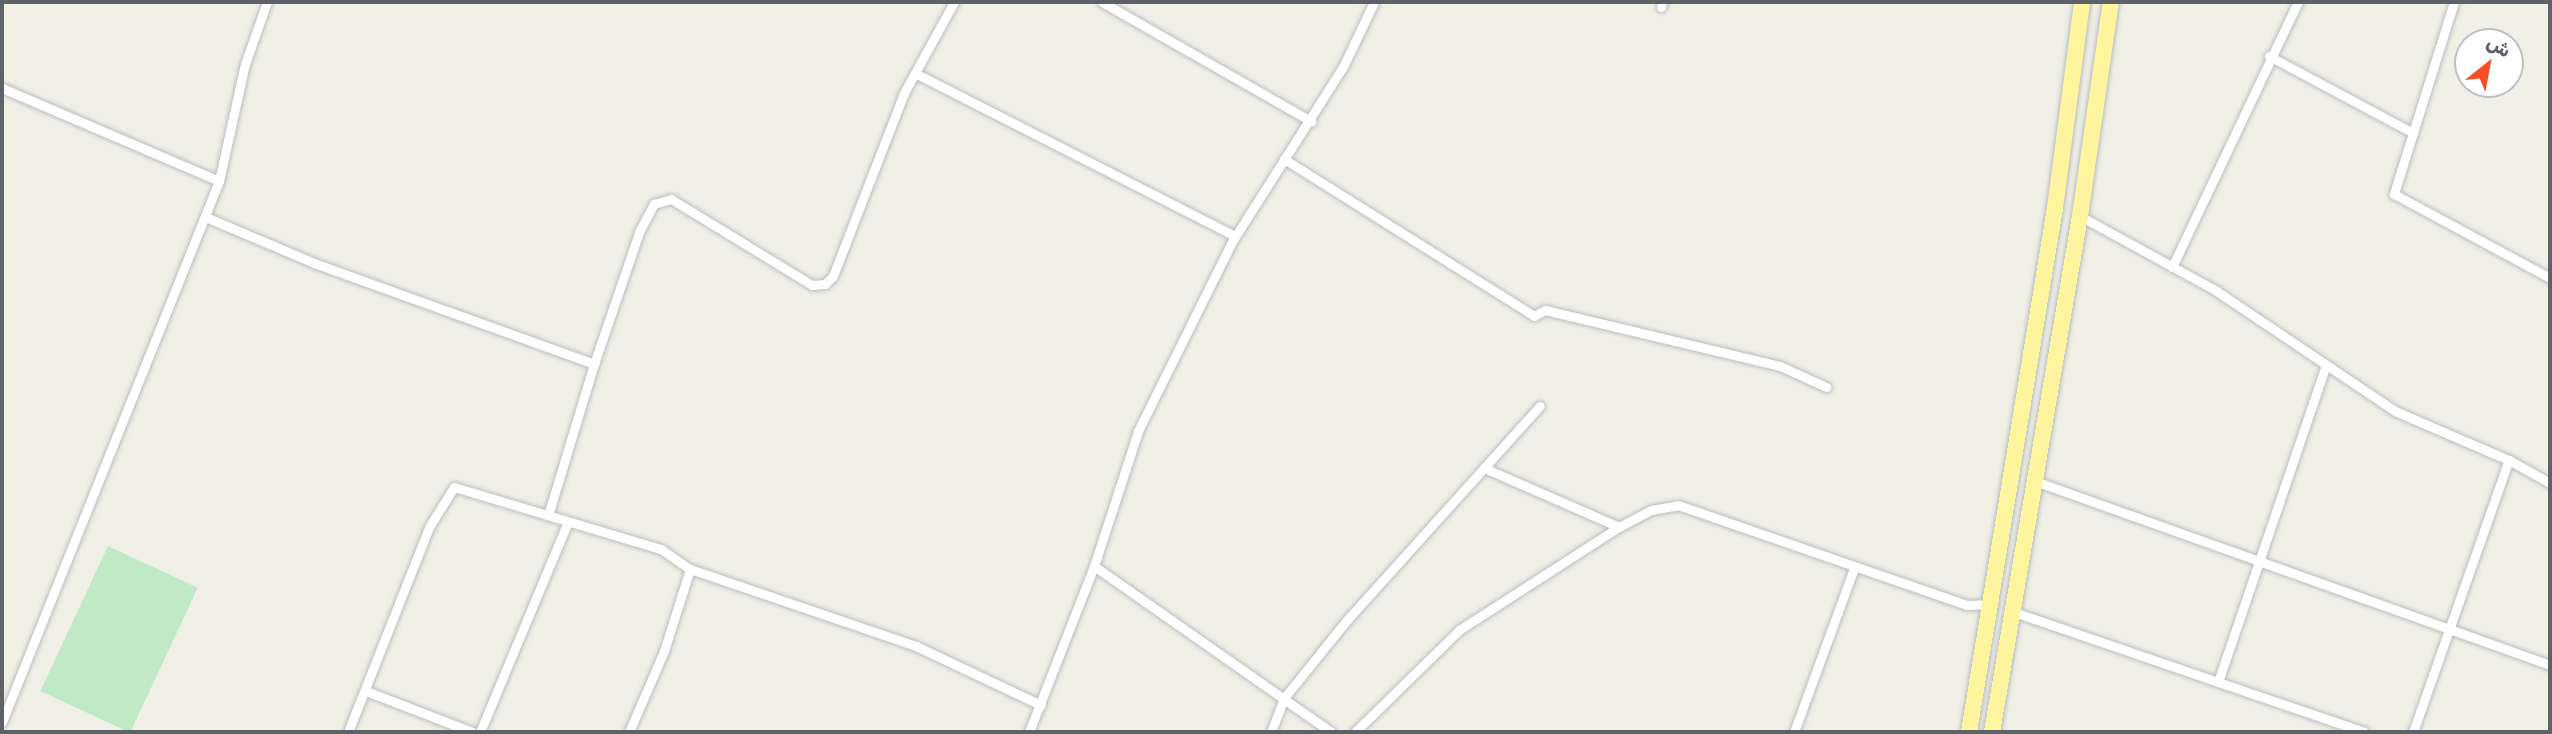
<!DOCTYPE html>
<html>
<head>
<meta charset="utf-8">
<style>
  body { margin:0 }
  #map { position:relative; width:2552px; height:734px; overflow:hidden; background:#f1f0e6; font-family:Rubik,Cairo,sans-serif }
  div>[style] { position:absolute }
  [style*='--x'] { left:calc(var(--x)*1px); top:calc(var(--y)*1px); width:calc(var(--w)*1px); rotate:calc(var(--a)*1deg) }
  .green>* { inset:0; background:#c0eac5; transform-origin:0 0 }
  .roads { filter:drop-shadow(0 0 2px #babdc2) drop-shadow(0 0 2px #babdc2) }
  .minor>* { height:9px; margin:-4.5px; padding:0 4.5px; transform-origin:4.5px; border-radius:4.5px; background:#fff }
  .trunk>* { height:16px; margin:-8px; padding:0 8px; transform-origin:8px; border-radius:8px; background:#fff59e }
  span { translate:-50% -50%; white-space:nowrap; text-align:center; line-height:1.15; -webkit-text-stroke:5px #fff; paint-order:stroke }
  .frame { position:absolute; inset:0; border:4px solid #5d6168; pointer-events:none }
  .north { position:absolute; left:2454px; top:28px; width:70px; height:70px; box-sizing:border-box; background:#fff; border:2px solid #bec0c3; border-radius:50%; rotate:31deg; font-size:19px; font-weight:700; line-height:28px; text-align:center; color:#5d6168 }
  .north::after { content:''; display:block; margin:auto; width:24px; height:32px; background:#f94d23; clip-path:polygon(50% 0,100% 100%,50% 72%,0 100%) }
</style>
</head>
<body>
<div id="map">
  <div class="green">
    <div style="left:108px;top:546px;width:99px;height:160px;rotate:25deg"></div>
  </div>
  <div class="roads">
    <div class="minor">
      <div style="--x:1102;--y:2;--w:241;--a:29.7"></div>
      <div style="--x:2454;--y:2;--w:201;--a:107.4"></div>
      <div style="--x:2394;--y:194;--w:177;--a:28.3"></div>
      <div style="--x:1661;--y:7;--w:5;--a:-79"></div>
      <div style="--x:2269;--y:56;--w:163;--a:28.1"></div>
      <div style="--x:915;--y:73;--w:359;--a:27"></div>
      <div style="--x:2;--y:88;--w:236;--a:23.2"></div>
      <div style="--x:219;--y:181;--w:583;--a:111.86"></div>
      <div style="--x:1284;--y:159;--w:295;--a:32.1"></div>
      <div style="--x:1534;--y:316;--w:13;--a:-29"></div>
      <div style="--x:1545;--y:310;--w:242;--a:13.4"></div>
      <div style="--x:1780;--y:366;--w:51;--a:24.5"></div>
      <div style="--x:219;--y:181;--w:120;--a:-77.5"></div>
      <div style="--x:245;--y:64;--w:66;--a:-70.5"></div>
      <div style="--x:2080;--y:216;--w:154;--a:28.7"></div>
      <div style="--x:2215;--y:290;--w:217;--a:33.9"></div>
      <div style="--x:2395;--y:411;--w:124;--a:23.3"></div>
      <div style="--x:2509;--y:460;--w:47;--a:29.3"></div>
      <div style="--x:208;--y:218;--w:115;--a:23"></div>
      <div style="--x:314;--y:263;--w:298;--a:19.8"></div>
      <div style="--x:594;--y:364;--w:158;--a:106.9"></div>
      <div style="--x:2172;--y:267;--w:293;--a:-64.6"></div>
      <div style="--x:594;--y:364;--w:142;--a:-71.1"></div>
      <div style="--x:640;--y:230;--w:30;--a:-62"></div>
      <div style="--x:654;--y:204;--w:18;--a:-16"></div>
      <div style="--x:671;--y:199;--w:165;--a:31.4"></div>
      <div style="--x:812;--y:285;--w:13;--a:-4"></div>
      <div style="--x:825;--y:284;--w:11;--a:-45"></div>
      <div style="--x:833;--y:276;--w:196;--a:-68.8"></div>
      <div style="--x:904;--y:93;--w:104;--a:-61.2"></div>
      <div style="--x:1484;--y:468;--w:147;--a:23.6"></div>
      <div style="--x:2032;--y:480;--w:550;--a:19.65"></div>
      <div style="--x:1094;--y:566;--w:289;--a:35"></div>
      <div style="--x:2011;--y:611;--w:373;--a:18.9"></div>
      <div style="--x:2218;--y:682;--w:335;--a:-71.2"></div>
      <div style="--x:366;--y:691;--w:114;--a:21.1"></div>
      <div style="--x:348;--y:732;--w:220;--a:-68.4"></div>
      <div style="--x:429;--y:527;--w:47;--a:-58"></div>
      <div style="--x:454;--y:487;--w:216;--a:16.7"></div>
      <div style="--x:661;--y:549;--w:35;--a:35"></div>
      <div style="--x:690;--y:569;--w:239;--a:18.8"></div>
      <div style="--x:916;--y:646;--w:138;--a:25.3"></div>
      <div style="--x:480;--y:732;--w:228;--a:-67.3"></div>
      <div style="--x:629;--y:732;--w:88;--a:-66.6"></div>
      <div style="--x:664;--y:651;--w:86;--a:-72.4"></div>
      <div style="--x:1029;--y:732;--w:178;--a:-68.6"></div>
      <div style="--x:1094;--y:566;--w:142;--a:-71.9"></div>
      <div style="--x:1138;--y:431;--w:213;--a:-63.6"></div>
      <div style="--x:1233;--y:240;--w:205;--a:-57.6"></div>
      <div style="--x:1343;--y:67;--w:72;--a:-64.5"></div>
      <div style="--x:1271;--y:732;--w:36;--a:-69"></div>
      <div style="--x:1284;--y:698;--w:100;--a:-51.1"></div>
      <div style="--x:1347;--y:620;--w:288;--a:-48"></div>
      <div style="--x:1355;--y:732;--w:146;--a:-44.4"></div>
      <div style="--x:1459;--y:630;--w:190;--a:-32.8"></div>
      <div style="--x:1619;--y:527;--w:36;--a:-28"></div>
      <div style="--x:1651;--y:510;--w:27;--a:-10"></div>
      <div style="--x:1678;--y:505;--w:305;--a:19.1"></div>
      <div style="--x:1966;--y:605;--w:23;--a:-2"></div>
      <div style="--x:1794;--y:732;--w:175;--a:-69.9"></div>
      <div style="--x:2413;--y:732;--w:288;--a:-70.6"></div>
    </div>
    <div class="trunk">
      <div style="--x:1969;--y:732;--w:531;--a:-80.68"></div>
      <div style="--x:2055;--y:208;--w:208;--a:-82.5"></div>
      <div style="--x:1992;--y:732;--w:523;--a:-80.32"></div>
      <div style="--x:2080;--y:216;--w:216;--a:-81.8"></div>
    </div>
  </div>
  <div class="frame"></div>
  <div class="north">ش</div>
</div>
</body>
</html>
